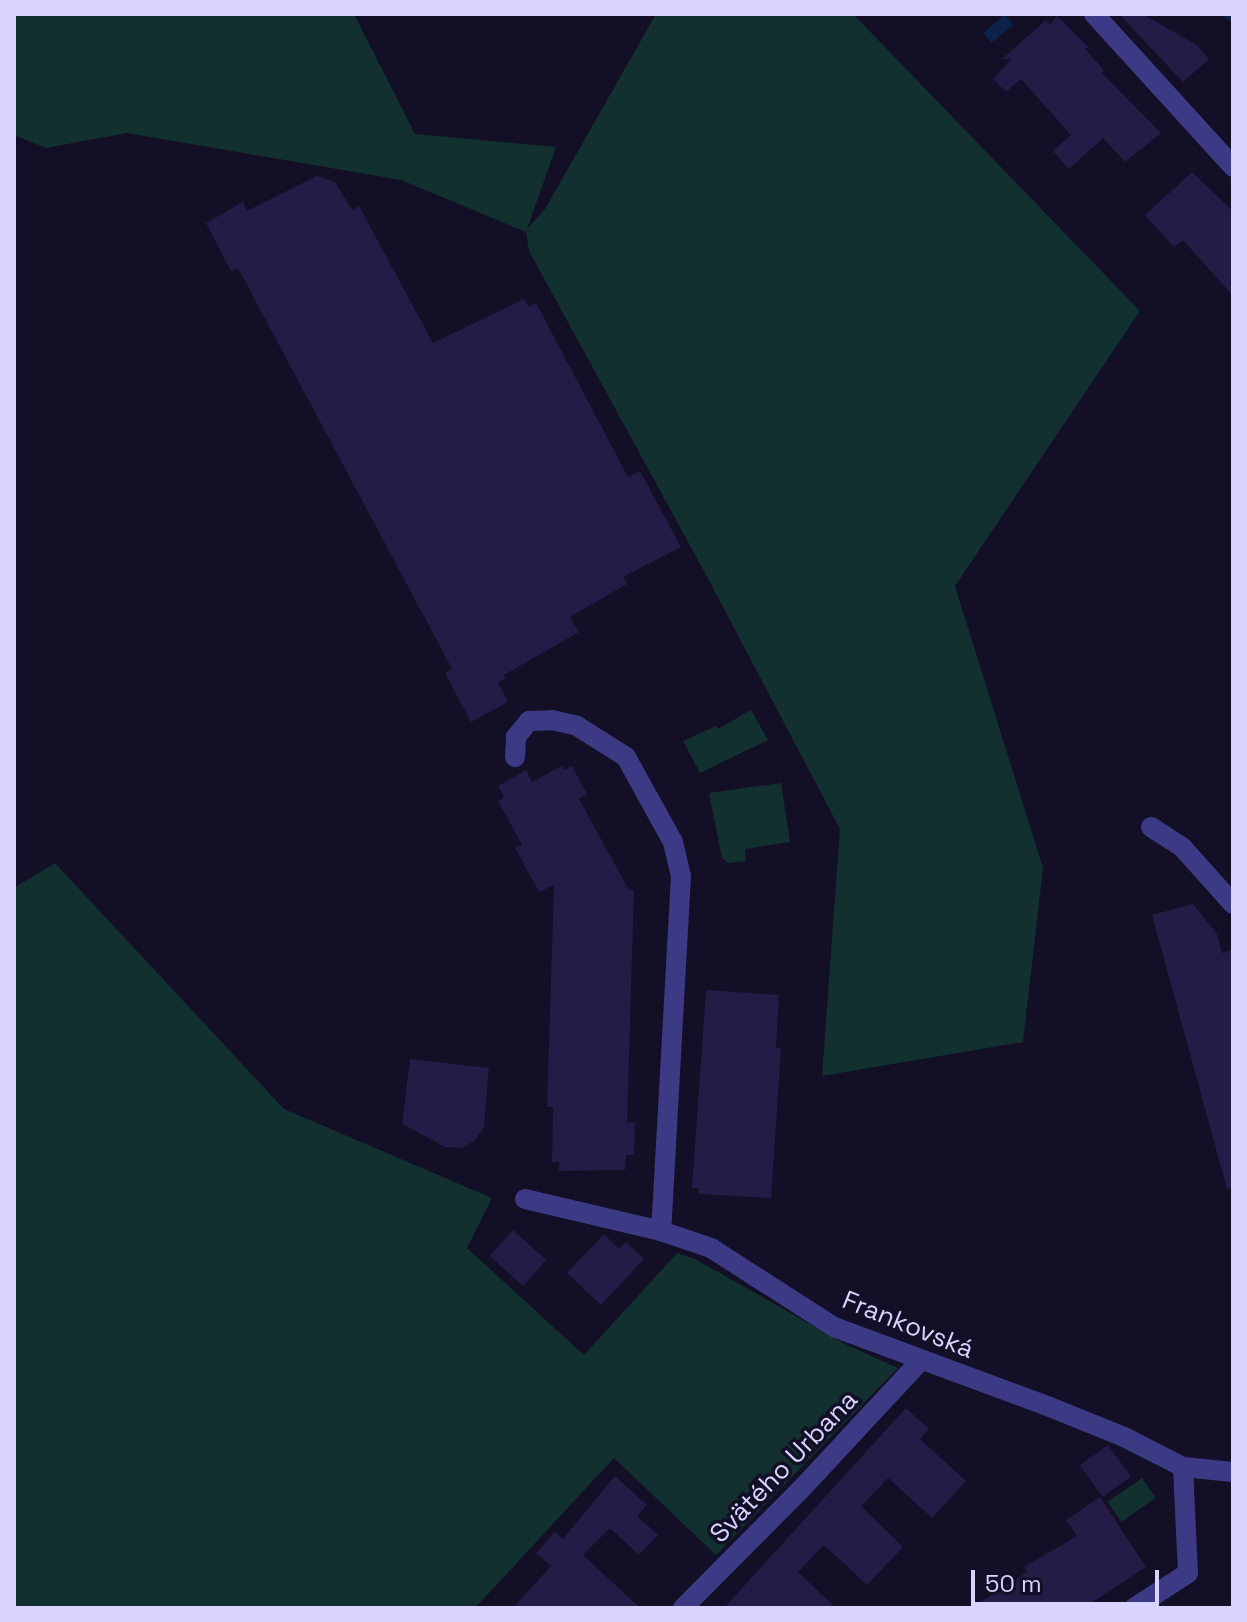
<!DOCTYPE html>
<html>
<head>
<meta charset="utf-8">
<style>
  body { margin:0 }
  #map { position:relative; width:1247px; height:1622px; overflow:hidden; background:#130f26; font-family:"Space Grotesk",sans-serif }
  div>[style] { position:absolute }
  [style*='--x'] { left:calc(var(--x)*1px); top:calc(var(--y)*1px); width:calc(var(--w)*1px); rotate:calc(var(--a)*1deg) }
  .green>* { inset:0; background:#12302f; transform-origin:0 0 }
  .water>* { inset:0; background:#0c2248; transform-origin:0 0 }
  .stream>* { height:7px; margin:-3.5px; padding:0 3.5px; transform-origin:3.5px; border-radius:3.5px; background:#0c2248 }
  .building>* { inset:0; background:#241b47; transform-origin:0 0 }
  .street>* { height:20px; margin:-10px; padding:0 10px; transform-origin:10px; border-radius:10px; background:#3d3a85 }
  span { translate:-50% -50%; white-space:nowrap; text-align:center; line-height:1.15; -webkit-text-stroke:7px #130f26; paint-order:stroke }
  .street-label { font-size:26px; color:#d9d4ff }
  .frame { position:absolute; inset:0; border:16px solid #d9d4ff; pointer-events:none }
  .scale { position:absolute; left:971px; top:1570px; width:188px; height:36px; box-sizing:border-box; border:4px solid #d9d4ff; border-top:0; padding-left:10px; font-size:24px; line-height:28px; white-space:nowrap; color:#d9d4ff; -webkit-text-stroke:6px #130f26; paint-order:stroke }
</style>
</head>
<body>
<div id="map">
  <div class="green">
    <div style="clip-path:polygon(14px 14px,354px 14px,415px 134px,556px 147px,527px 229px,545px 209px,656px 14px,853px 14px,1140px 311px,955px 586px,1043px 868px,1023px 1042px,822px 1076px,840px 829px,704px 571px,529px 251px,526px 232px,401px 180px,127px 133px,46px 148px,14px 135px)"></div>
    <div style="clip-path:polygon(751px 710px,768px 740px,700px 773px,683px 741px,716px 726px,718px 729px)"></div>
    <div style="clip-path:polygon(781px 783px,790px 842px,745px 849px,746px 861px,728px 863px,722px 858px,709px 793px)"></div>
    <div style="clip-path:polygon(55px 863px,284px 1109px,492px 1198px,467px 1248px,584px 1355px,677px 1253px,695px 1259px,845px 1344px,898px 1368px,716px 1555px,614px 1458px,475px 1608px,14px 1608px,14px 888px)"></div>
    <div style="left:1142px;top:1478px;width:24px;height:42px;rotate:55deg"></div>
  </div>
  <div class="water">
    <div style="left:1005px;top:15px;width:13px;height:28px;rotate:51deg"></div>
  </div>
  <div class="stream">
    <div style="--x:1225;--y:14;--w:9;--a:27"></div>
  </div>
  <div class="building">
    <div style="clip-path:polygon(1119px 14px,1142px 14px,1197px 45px,1209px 59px,1183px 82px)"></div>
    <div style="clip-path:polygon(1057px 16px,1089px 48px,1084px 48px,1104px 70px,1102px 73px,1161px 133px,1125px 162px,1103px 138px,1069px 169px,1053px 151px,1071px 135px,1021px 79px,1006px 92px,993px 79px,1012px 59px,1002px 59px,1046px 20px,1050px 25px)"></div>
    <div style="clip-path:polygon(1192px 172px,1233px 211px,1233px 296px,1183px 240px,1174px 247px,1145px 215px)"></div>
    <div style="clip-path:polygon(317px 176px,335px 182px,352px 210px,359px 206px,433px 343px,524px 299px,529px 307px,536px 303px,628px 477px,640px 471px,681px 547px,623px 577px,627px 584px,570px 617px,579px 632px,504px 675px,506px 678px,498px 683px,508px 702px,471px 722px,445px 673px,452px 669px,238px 268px,231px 271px,206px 223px,243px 202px,247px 211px)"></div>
    <div style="clip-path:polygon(562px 766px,564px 770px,572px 766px,587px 794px,579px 799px,629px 890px,634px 890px,627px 1122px,635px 1123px,634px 1155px,626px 1155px,625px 1170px,559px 1171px,559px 1162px,552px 1162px,553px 1107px,547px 1107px,554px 885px,539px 892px,515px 848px,522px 845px,498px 801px,504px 797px,498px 786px,526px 770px,532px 782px)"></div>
    <div style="clip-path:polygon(1193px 904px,1217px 934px,1222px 953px,1233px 950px,1233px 1188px,1227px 1189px,1152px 915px)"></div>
    <div style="clip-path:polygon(706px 990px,779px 995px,776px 1048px,781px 1048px,771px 1198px,698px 1194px,699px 1188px,692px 1188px)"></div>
    <div style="clip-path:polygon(410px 1059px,489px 1068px,484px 1127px,475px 1140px,463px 1148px,445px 1147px,402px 1124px)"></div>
    <div style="left:513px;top:1230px;width:45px;height:35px;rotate:42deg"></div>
    <div style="clip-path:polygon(604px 1234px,619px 1249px,626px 1242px,644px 1259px,601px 1305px,567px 1273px)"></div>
    <div style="clip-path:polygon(906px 1408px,929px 1429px,920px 1439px,966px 1481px,932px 1518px,888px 1478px,861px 1506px,903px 1547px,867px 1585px,824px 1545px,798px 1572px,836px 1608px,724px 1608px)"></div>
    <div style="left:1108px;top:1445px;width:39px;height:35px;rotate:54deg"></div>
    <div style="clip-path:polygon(615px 1476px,647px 1505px,637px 1516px,658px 1535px,639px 1555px,610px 1528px,583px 1555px,640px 1608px,513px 1608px,551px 1566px,536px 1553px,555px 1532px,563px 1539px)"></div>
    <div style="clip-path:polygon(1100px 1497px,1146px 1567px,1094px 1601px,1099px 1608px,971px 1608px,1027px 1572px,1024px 1567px,1077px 1536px,1066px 1520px)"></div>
  </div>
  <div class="street">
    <div style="--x:1094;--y:14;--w:207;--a:47.7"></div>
    <div style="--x:515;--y:757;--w:20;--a:-87"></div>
    <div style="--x:516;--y:737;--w:21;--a:-51"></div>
    <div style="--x:529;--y:721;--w:23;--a:-2"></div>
    <div style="--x:552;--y:720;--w:26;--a:13"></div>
    <div style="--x:577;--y:726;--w:58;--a:32.3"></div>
    <div style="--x:626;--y:757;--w:97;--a:61.1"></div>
    <div style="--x:673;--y:842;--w:35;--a:77"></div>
    <div style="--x:681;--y:876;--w:356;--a:93.2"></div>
    <div style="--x:1151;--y:827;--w:37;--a:33"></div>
    <div style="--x:1182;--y:847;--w:76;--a:48.2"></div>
    <div style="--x:525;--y:1199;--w:140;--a:13.2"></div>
    <div style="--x:661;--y:1231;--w:53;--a:18.8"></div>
    <div style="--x:711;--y:1248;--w:146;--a:32.7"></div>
    <div style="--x:834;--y:1327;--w:230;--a:20.3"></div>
    <div style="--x:1050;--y:1407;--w:80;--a:22.1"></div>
    <div style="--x:1124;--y:1437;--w:66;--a:27"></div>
    <div style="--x:1183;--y:1467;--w:50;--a:5.7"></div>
    <div style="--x:683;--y:1608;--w:173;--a:-45.2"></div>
    <div style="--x:805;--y:1485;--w:171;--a:-47.1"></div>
    <div style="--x:1134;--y:1608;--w:64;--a:-32.9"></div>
    <div style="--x:1188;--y:1573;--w:106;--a:-92.7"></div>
  </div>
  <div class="street-label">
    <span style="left:908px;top:1325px;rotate:22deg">Frankovská</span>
    <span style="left:784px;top:1467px;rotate:-46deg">Svätého Urbana</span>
  </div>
  <div class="frame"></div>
  <div class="scale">50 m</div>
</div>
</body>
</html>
